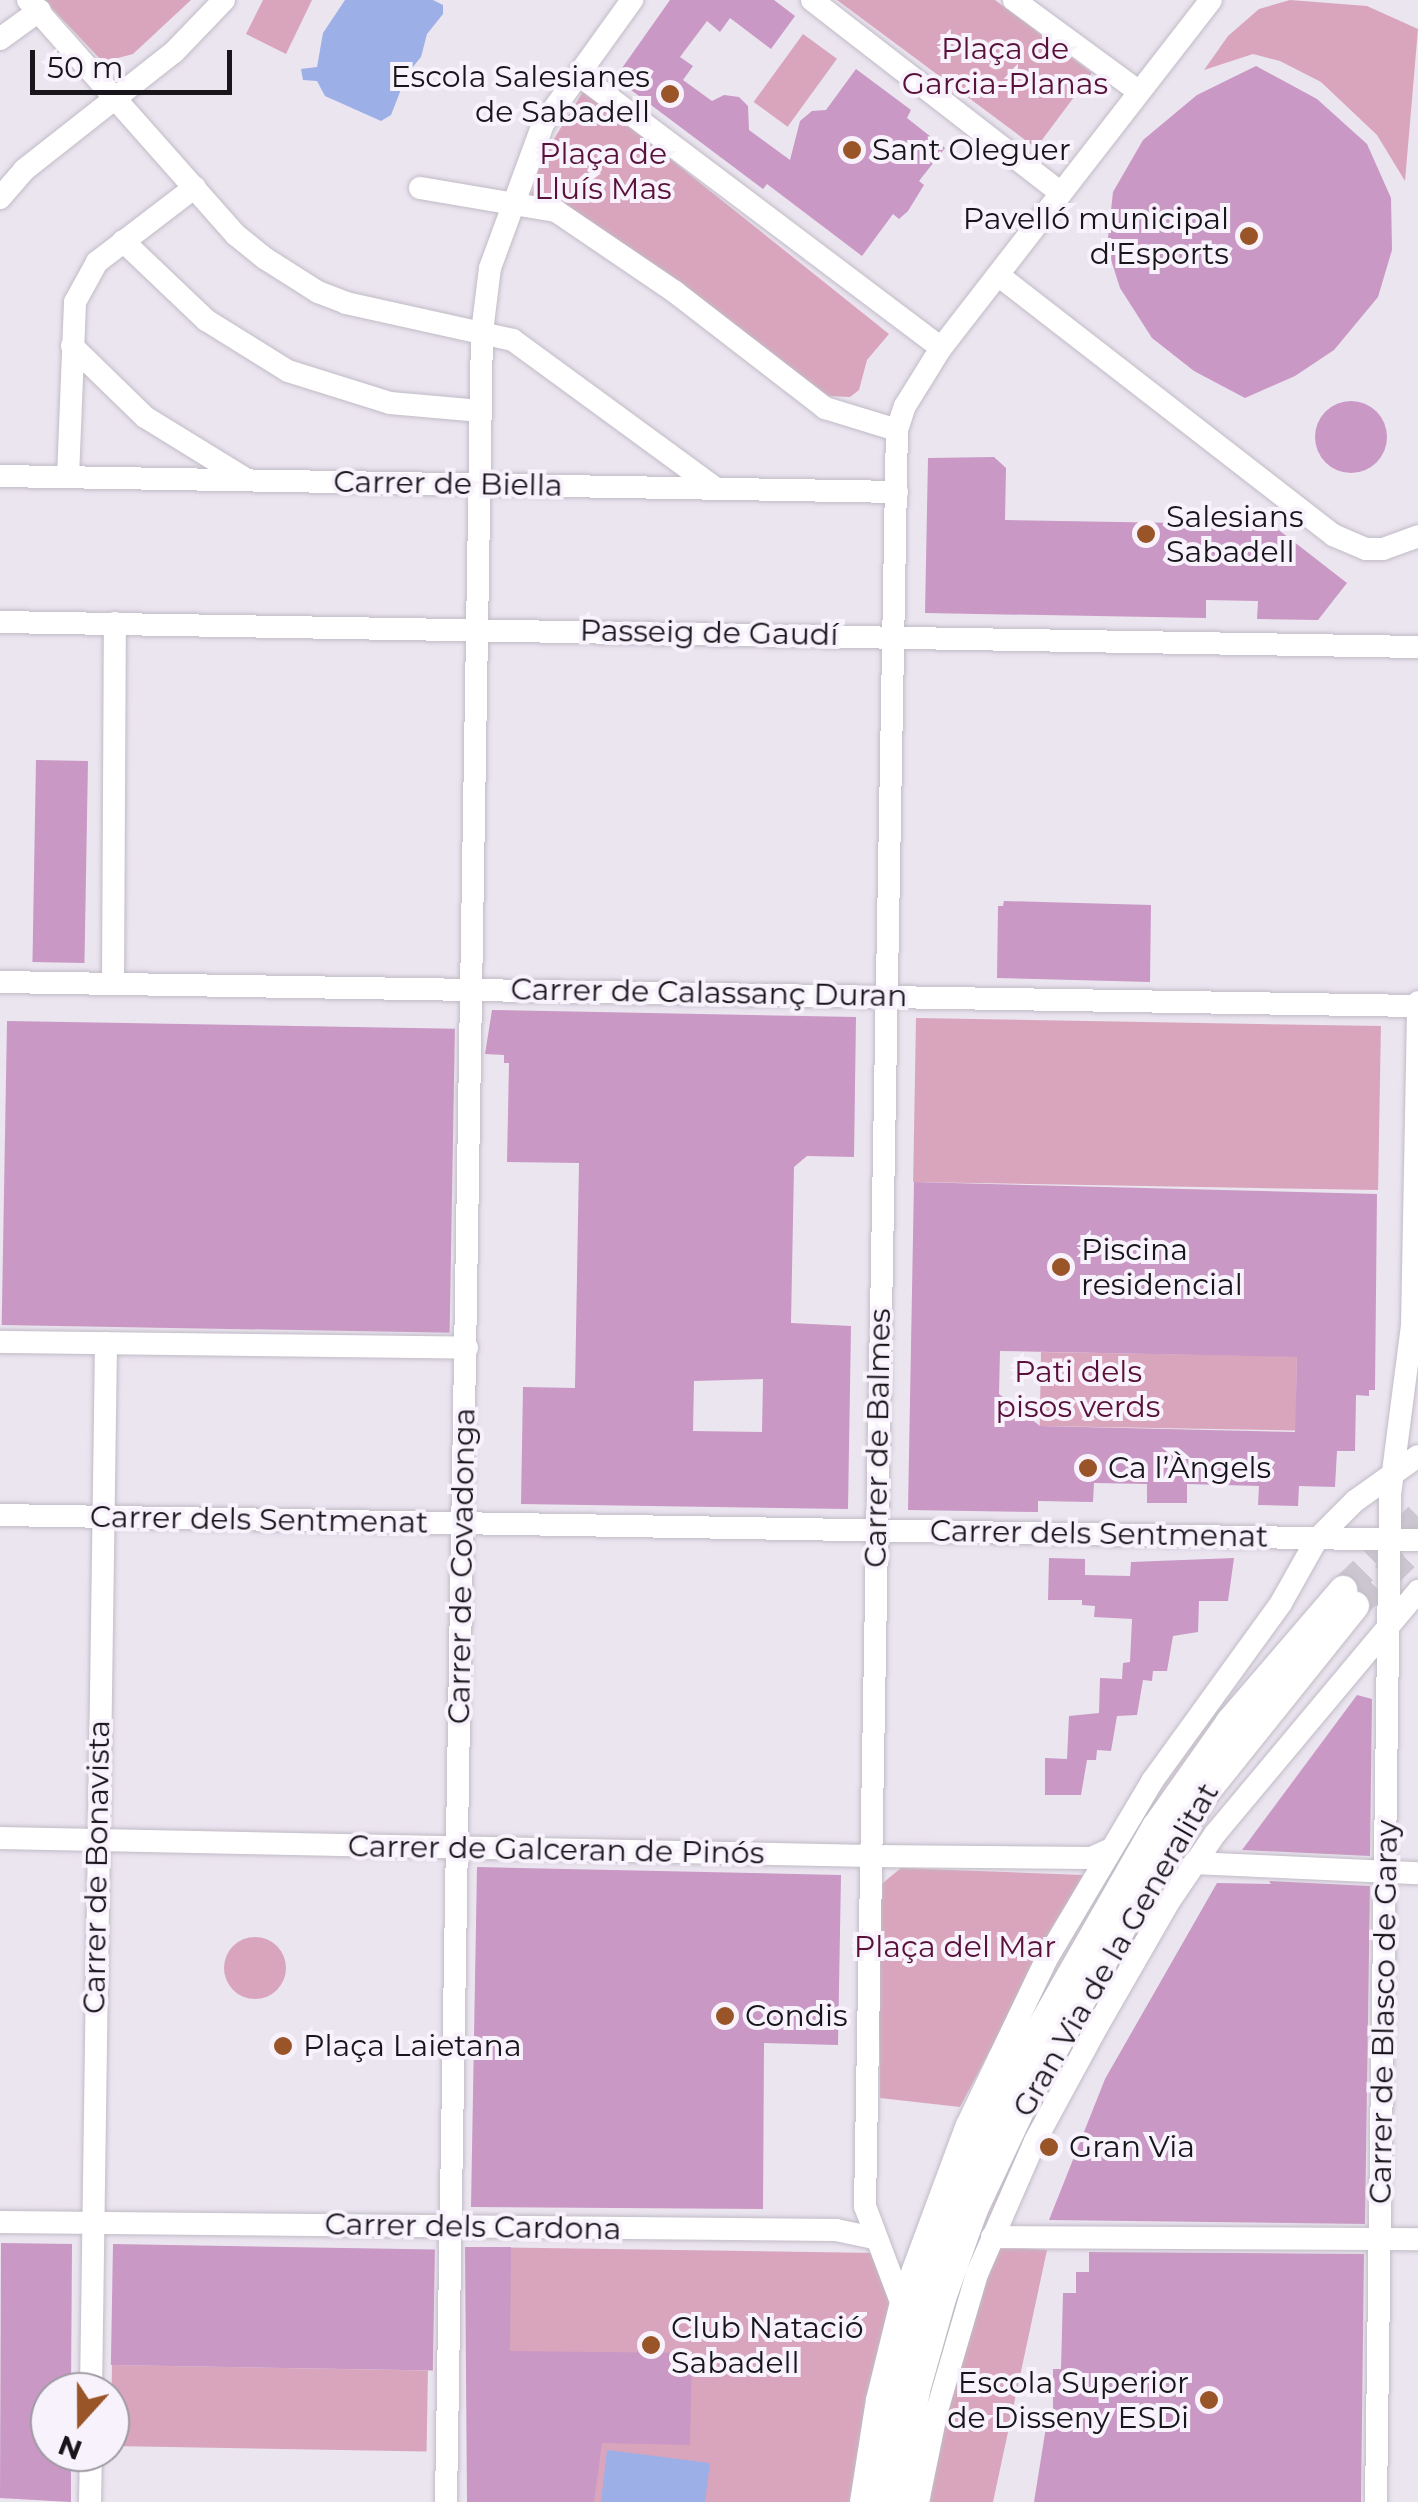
<!DOCTYPE html>
<html>
<head>
<meta charset="utf-8">
<style>
  body { margin:0 }
  #map { position:relative; width:1418px; height:2502px; overflow:hidden; background:#ebe5f0; font-family:Montserrat,sans-serif }
  div>[style] { position:absolute }
  [style*='--x'] { left:calc(var(--x)*1px); top:calc(var(--y)*1px); width:calc(var(--w)*1px); rotate:calc(var(--a)*1deg) }
  .green>* { inset:0; background:#d9a5bc; transform-origin:0 0 }
  .round { border-radius:50% }
  .water>* { inset:0; background:#9cafe6 }
  .building>* { inset:0; background:#c998c4; transform-origin:0 0 }
  .tertiary-tunnel>* { height:28px; margin-top:-14px; transform-origin:0; background:repeating-linear-gradient(90deg,#cbc6d0 0 28px,transparent 0 42px) }
  .roads { filter:drop-shadow(0 0 2px #c1bbc6) drop-shadow(0 0 2px #c1bbc6) }
  .minor>* { height:22px; margin:-11px; padding:0 11px; transform-origin:11px; border-radius:11px; background:#fff }
  .tertiary>* { height:28px; margin:-14px; padding:0 14px; transform-origin:14px; border-radius:14px; background:#fff }
  .dots>* { width:28px; height:28px; translate:-50% -50%; box-sizing:border-box; border:5px solid #f8f2fd; border-radius:50% }
  span { translate:-50% -50%; white-space:nowrap; text-align:center; line-height:1.15; -webkit-text-stroke:8px #f8f2fd; paint-order:stroke }
  .park-label { font-size:30px; color:#59113a }
  .poi-label { font-size:30px; color:#18161a }
  .right { translate:-100% -50%; text-align:right }
  .left { translate:0 -50%; text-align:left }
  .street-label { font-size:30px; color:#18161a }
  .north { position:absolute; left:30px; top:2372px; width:100px; height:100px; box-sizing:border-box; background:#f8f2fd; border:2px solid #9e9aa2; border-radius:50%; rotate:201deg; font-size:28px; font-weight:700; line-height:40px; text-align:center; color:#18161a }
  .north::after { content:''; display:block; margin:auto; width:35px; height:45px; background:#995428; clip-path:polygon(50% 0,100% 100%,50% 72%,0 100%) }
  .scale { position:absolute; left:30px; top:50px; width:202px; height:45px; box-sizing:border-box; border:5px solid #18161a; border-top:0; padding-left:12px; font-size:30px; line-height:35px; white-space:nowrap; color:#18161a; -webkit-text-stroke:8px #f8f2fd; paint-order:stroke }
</style>
</head>
<body>
<div id="map">
  <div class="green">
    <div style="clip-path:polygon(44px 0,191px 0,133px 54px,103px 62px)"></div>
    <div style="clip-path:polygon(263px 0,312px 0,286px 54px,246px 34px)"></div>
    <div style="clip-path:polygon(837px 0,995px 0,1092px 73px,1036px 148px)"></div>
    <div style="clip-path:polygon(1290px 0,1367px 6px,1418px 29px,1405px 181px,1377px 135px,1321px 82px,1280px 61px,1253px 54px,1204px 70px,1228px 36px,1259px 9px)"></div>
    <div style="left:803px;top:34px;width:42px;height:84px;rotate:36deg"></div>
    <div style="clip-path:polygon(584px 90px,889px 334px,867px 360px,859px 390px,850px 397px,827px 396px,530px 200px,541px 160px)"></div>
    <div style="left:916px;top:1018px;width:465px;height:164px;rotate:1deg"></div>
    <div style="left:1041px;top:1352px;width:256px;height:74px;rotate:1deg"></div>
    <div style="clip-path:polygon(901px 1868px,1083px 1875px,960px 2107px,880px 2098px,878px 1887px)"></div>
    <div class="round" style="left:224px;top:1937px;width:62px;height:62px"></div>
    <div style="clip-path:polygon(997px 2246px,1047px 2250px,993px 2502px,930px 2502px,936px 2446px)"></div>
    <div style="clip-path:polygon(470px 2247px,876px 2253px,901px 2302px,859px 2502px,467px 2502px)"></div>
    <div style="left:112px;top:2365px;width:316px;height:81px;rotate:1deg"></div>
  </div>
  <div class="water">
    <div style="clip-path:polygon(345px 0,433px 0,443px 5px,443px 14px,427px 34px,421px 57px,407px 74px,391px 115px,381px 121px,325px 96px,317px 81px,303px 80px,301px 69px,317px 67px,323px 33px)"></div>
    <div style="clip-path:polygon(607px 2450px,710px 2463px,705px 2502px,601px 2502px)"></div>
  </div>
  <div class="building">
    <div style="clip-path:polygon(670px 0,774px 0,795px 16px,771px 49px,730px 18px,720px 32px,707px 21px,680px 57px,693px 66px,683px 80px,712px 101px,724px 95px,739px 97px,748px 106px,749px 130px,790px 160px,800px 121px,812px 111px,826px 110px,856px 69px,911px 110px,907px 118px,945px 148px,919px 181px,924px 185px,908px 211px,899px 219px,893px 214px,862px 256px,767px 184px,763px 189px,615px 78px)"></div>
    <div style="clip-path:polygon(1256px 66px,1317px 99px,1367px 144px,1391px 198px,1392px 250px,1378px 297px,1334px 350px,1295px 376px,1245px 398px,1194px 371px,1152px 338px,1120px 288px,1107px 247px,1113px 192px,1143px 140px,1197px 95px)"></div>
    <div class="round" style="left:1315px;top:401px;width:72px;height:72px"></div>
    <div style="clip-path:polygon(994px 457px,1006px 468px,1005px 520px,1236px 524px,1249px 507px,1347px 583px,1318px 620px,1257px 619px,1258px 601px,1206px 600px,1206px 618px,925px 613px,928px 458px)"></div>
    <div style="left:36px;top:760px;width:52px;height:202px;rotate:1deg"></div>
    <div style="clip-path:polygon(1004px 901px,1151px 905px,1150px 982px,997px 978px,998px 906px,1003px 906px)"></div>
    <div style="clip-path:polygon(evenodd,492px 1010px,856px 1017px,854px 1157px,807px 1156px,794px 1167px,791px 1323px,851px 1326px,848px 1509px,521px 1504px,523px 1387px,575px 1388px,579px 1163px,507px 1162px,509px 1063px,504px 1063px,504px 1055px,485px 1054px,492px 1010px,763px 1379px,762px 1432px,693px 1431px,694px 1381px,763px 1379px)"></div>
    <div style="left:7px;top:1021px;width:448px;height:304px;rotate:1deg"></div>
    <div style="clip-path:polygon(evenodd,914px 1182px,1377px 1194px,1375px 1390px,1369px 1390px,1369px 1396px,1356px 1395px,1355px 1451px,1337px 1451px,1335px 1487px,1299px 1486px,1298px 1506px,1258px 1505px,1259px 1486px,1187px 1484px,1187px 1503px,1147px 1503px,1147px 1484px,1094px 1483px,1093px 1502px,1038px 1501px,1038px 1512px,908px 1510px,914px 1182px,1000px 1351px,1297px 1357px,1295px 1432px,1040px 1426px,999px 1394px,1000px 1351px)"></div>
    <div style="clip-path:polygon(1049px 1558px,1085px 1559px,1085px 1575px,1130px 1576px,1131px 1562px,1234px 1558px,1228px 1601px,1199px 1601px,1198px 1632px,1173px 1636px,1167px 1671px,1153px 1671px,1152px 1681px,1143px 1680px,1137px 1715px,1117px 1716px,1111px 1751px,1097px 1750px,1096px 1760px,1087px 1760px,1081px 1795px,1045px 1795px,1045px 1758px,1067px 1759px,1069px 1716px,1099px 1713px,1100px 1678px,1122px 1679px,1123px 1663px,1130px 1662px,1132px 1619px,1094px 1617px,1095px 1606px,1082px 1605px,1082px 1600px,1048px 1600px)"></div>
    <div style="clip-path:polygon(1357px 1695px,1372px 1699px,1370px 1856px,1242px 1850px)"></div>
    <div style="clip-path:polygon(477px 1867px,841px 1875px,838px 2045px,764px 2043px,763px 2209px,471px 2207px)"></div>
    <div style="clip-path:polygon(1269px 1881px,1370px 1886px,1365px 2224px,1049px 2220px,1105px 2079px,1217px 1883px,1271px 1884px)"></div>
    <div style="clip-path:polygon(1px 2243px,72px 2244px,71px 2392px,50px 2392px,50px 2452px,71px 2452px,71px 2502px,0 2498px)"></div>
    <div style="left:113px;top:2244px;width:322px;height:121px;rotate:1deg"></div>
    <div style="clip-path:polygon(465px 2247px,511px 2247px,510px 2351px,692px 2353px,690px 2445px,602px 2443px,594px 2502px,467px 2502px)"></div>
    <div style="clip-path:polygon(1089px 2252px,1364px 2254px,1361px 2502px,1034px 2502px,1046px 2427px,1053px 2427px,1053px 2369px,1061px 2369px,1063px 2293px,1076px 2293px,1076px 2272px,1089px 2272px)"></div>
  </div>
  <div class="tertiary-tunnel">
    <div style="--x:1343;--y:1590;--w:105;--a:-44.2"></div>
    <div style="--x:1355;--y:1606;--w:88;--a:-44.5"></div>
  </div>
  <div class="roads">
    <div class="minor">
      <div style="--x:28;--y:0;--w:314;--a:48.5"></div>
      <div style="--x:236;--y:235;--w:38;--a:39"></div>
      <div style="--x:266;--y:259;--w:62;--a:32.4"></div>
      <div style="--x:318;--y:292;--w:30;--a:21"></div>
      <div style="--x:346;--y:303;--w:171;--a:12.5"></div>
      <div style="--x:513;--y:340;--w:249;--a:36.2"></div>
      <div style="--x:812;--y:0;--w:315;--a:37.8"></div>
      <div style="--x:1014;--y:0;--w:154;--a:36.3"></div>
      <div style="--x:0;--y:39;--w:49;--a:-35.9"></div>
      <div style="--x:579;--y:75;--w:453;--a:37"></div>
      <div style="--x:420;--y:188;--w:138;--a:9.6"></div>
      <div style="--x:556;--y:211;--w:144;--a:34.2"></div>
      <div style="--x:675;--y:292;--w:190;--a:37.7"></div>
      <div style="--x:825;--y:408;--w:75;--a:17"></div>
      <div style="--x:0;--y:198;--w:37;--a:-49"></div>
      <div style="--x:24;--y:170;--w:191;--a:-38.2"></div>
      <div style="--x:174;--y:52;--w:72;--a:-46.1"></div>
      <div style="--x:123;--y:241;--w:115;--a:43.6"></div>
      <div style="--x:206;--y:320;--w:97;--a:31.9"></div>
      <div style="--x:288;--y:371;--w:107;--a:17.4"></div>
      <div style="--x:390;--y:403;--w:91;--a:5"></div>
      <div style="--x:998;--y:275;--w:424;--a:37.8"></div>
      <div style="--x:1333;--y:535;--w:36;--a:23"></div>
      <div style="--x:1366;--y:549;--w:17;--a:0"></div>
      <div style="--x:1383;--y:549;--w:37;--a:-20"></div>
      <div style="--x:72;--y:346;--w:102;--a:44.2"></div>
      <div style="--x:145;--y:417;--w:116;--a:31.6"></div>
      <div style="--x:0;--y:476;--w:897;--a:1.02"></div>
      <div style="--x:68;--y:477;--w:175;--a:-87.7"></div>
      <div style="--x:75;--y:302;--w:46;--a:-61.2"></div>
      <div style="--x:97;--y:262;--w:123;--a:-37.4"></div>
      <div style="--x:0;--y:622;--w:1418;--a:1.01"></div>
      <div style="--x:0;--y:982;--w:1418;--a:0.97"></div>
      <div style="--x:113;--y:983;--w:360;--a:-89.7"></div>
      <div style="--x:0;--y:1342;--w:467;--a:0.7"></div>
      <div style="--x:0;--y:1515;--w:1418;--a:1.01"></div>
      <div style="--x:0;--y:1838;--w:871;--a:1.18"></div>
      <div style="--x:871;--y:1856;--w:220;--a:0.5"></div>
      <div style="--x:1091;--y:1858;--w:22;--a:-24"></div>
      <div style="--x:1194;--y:1863;--w:224;--a:2.6"></div>
      <div style="--x:0;--y:2222;--w:836;--a:0.55"></div>
      <div style="--x:836;--y:2230;--w:40;--a:12"></div>
      <div style="--x:992;--y:2237;--w:426;--a:0.3"></div>
      <div style="--x:901;--y:2302;--w:103;--a:-110.6"></div>
      <div style="--x:865;--y:2206;--w:1776;--a:-88.97"></div>
      <div style="--x:897;--y:430;--w:25;--a:-72"></div>
      <div style="--x:905;--y:406;--w:68;--a:-58.2"></div>
      <div style="--x:941;--y:348;--w:440;--a:-52.2"></div>
      <div style="--x:91;--y:2392;--w:1049;--a:-89.18"></div>
      <div style="--x:90;--y:2502;--w:50;--a:-88.9"></div>
      <div style="--x:446;--y:2502;--w:2170;--a:-89.05"></div>
      <div style="--x:482;--y:332;--w:64;--a:-82.9"></div>
      <div style="--x:490;--y:268;--w:153;--a:-69.8"></div>
      <div style="--x:543;--y:124;--w:153;--a:-54.3"></div>
      <div style="--x:861;--y:2502;--w:103;--a:-81.1"></div>
      <div style="--x:877;--y:2400;--w:101;--a:-76.2"></div>
      <div style="--x:901;--y:2302;--w:189;--a:-69.6"></div>
      <div style="--x:967;--y:2125;--w:183;--a:-64.4"></div>
      <div style="--x:1046;--y:1960;--w:209;--a:-59.3"></div>
      <div style="--x:1153;--y:1780;--w:218;--a:-54.1"></div>
      <div style="--x:1281;--y:1603;--w:73;--a:-60.6"></div>
      <div style="--x:1317;--y:1539;--w:54;--a:-45"></div>
      <div style="--x:1355;--y:1501;--w:77;--a:-35.5"></div>
      <div style="--x:918;--y:2502;--w:90;--a:-78.4"></div>
      <div style="--x:936;--y:2414;--w:146;--a:-73.7"></div>
      <div style="--x:977;--y:2274;--w:145;--a:-66.4"></div>
      <div style="--x:1035;--y:2141;--w:132;--a:-61.5"></div>
      <div style="--x:1098;--y:2025;--w:144;--a:-60.1"></div>
      <div style="--x:1170;--y:1900;--w:80;--a:-55.7"></div>
      <div style="--x:1215;--y:1834;--w:317;--a:-50.1"></div>
      <div style="--x:1376;--y:2502;--w:1007;--a:-89.2"></div>
      <div style="--x:1390;--y:1495;--w:171;--a:-82.6"></div>
      <div style="--x:1412;--y:1325;--w:323;--a:-88.9"></div>
    </div>
    <div class="tertiary">
      <div style="--x:876;--y:2502;--w:114;--a:-80.9"></div>
      <div style="--x:894;--y:2389;--w:83;--a:-74.6"></div>
      <div style="--x:916;--y:2309;--w:81;--a:-70.4"></div>
      <div style="--x:943;--y:2233;--w:162;--a:-66.3"></div>
      <div style="--x:1008;--y:2085;--w:297;--a:-60.2"></div>
      <div style="--x:1156;--y:1827;--w:128;--a:-54.8"></div>
      <div style="--x:1230;--y:1722;--w:174;--a:-49.4"></div>
      <div style="--x:897;--y:2502;--w:114;--a:-80.4"></div>
      <div style="--x:916;--y:2390;--w:96;--a:-74.2"></div>
      <div style="--x:942;--y:2298;--w:95;--a:-70.2"></div>
      <div style="--x:974;--y:2209;--w:113;--a:-64.8"></div>
      <div style="--x:1022;--y:2107;--w:226;--a:-60.8"></div>
      <div style="--x:1132;--y:1910;--w:138;--a:-58"></div>
      <div style="--x:1205;--y:1793;--w:240;--a:-51.3"></div>
    </div>
  </div>
  <div class="dots">
    <div style="left:670px;top:94px;background:#995428"></div>
    <div style="left:852px;top:150px;background:#995428"></div>
    <div style="left:1249px;top:236px;background:#995428"></div>
    <div style="left:1146px;top:534px;background:#995428"></div>
    <div style="left:1061px;top:1267px;background:#995428"></div>
    <div style="left:1088px;top:1468px;background:#995428"></div>
    <div style="left:725px;top:2016px;background:#995428"></div>
    <div style="left:283px;top:2046px;background:#995428"></div>
    <div style="left:1049px;top:2147px;background:#995428"></div>
    <div style="left:651px;top:2345px;background:#995428"></div>
    <div style="left:1209px;top:2400px;background:#995428"></div>
  </div>
  <div class="park-label">
    <span style="left:1005px;top:66px">Plaça de<br>Garcia-Planas</span>
    <span style="left:603px;top:171px">Plaça de<br>Lluís Mas</span>
    <span style="left:1078px;top:1389px">Pati dels<br>pisos verds</span>
    <span style="left:955px;top:1947px">Plaça del Mar</span>
  </div>
  <div class="poi-label">
    <span class="right" style="left:650px;top:94px">Escola Salesianes<br>de Sabadell</span>
    <span class="left" style="left:872px;top:150px">Sant Oleguer</span>
    <span class="right" style="left:1229px;top:236px">Pavelló municipal<br>d'Esports</span>
    <span class="left" style="left:1166px;top:534px">Salesians<br>Sabadell</span>
    <span class="left" style="left:1081px;top:1267px">Piscina<br>residencial</span>
    <span class="left" style="left:1108px;top:1468px">Ca l’Àngels</span>
    <span class="left" style="left:745px;top:2016px">Condis</span>
    <span class="left" style="left:303px;top:2046px">Plaça Laietana</span>
    <span class="left" style="left:1069px;top:2147px">Gran Via</span>
    <span class="left" style="left:671px;top:2345px">Club Natació<br>Sabadell</span>
    <span class="right" style="left:1189px;top:2400px">Escola Superior<br>de Disseny ESDi</span>
  </div>
  <div class="street-label">
    <span style="left:448px;top:484px;rotate:1deg">Carrer de Biella</span>
    <span style="left:709px;top:633px;rotate:1deg">Passeig de Gaudí</span>
    <span style="left:709px;top:993px;rotate:1deg">Carrer de Calassanç Duran</span>
    <span style="left:878px;top:1438px;rotate:-89deg">Carrer de Balmes</span>
    <span style="left:259px;top:1520px;rotate:1deg">Carrer dels Sentmenat</span>
    <span style="left:1099px;top:1534px;rotate:1deg">Carrer dels Sentmenat</span>
    <span style="left:462px;top:1566px;rotate:-89deg">Carrer de Covadonga</span>
    <span style="left:556px;top:1850px;rotate:1deg">Carrer de Galceran de Pinós</span>
    <span style="left:97px;top:1867px;rotate:-89deg">Carrer de Bonavista</span>
    <span style="left:1116px;top:1950px;rotate:-60deg">Gran Via de la Generalitat</span>
    <span style="left:1384px;top:2012px;rotate:-89deg">Carrer de Blasco de Garay</span>
    <span style="left:473px;top:2227px;rotate:1deg">Carrer dels Cardona</span>
  </div>
  <div class="north">N</div>
  <div class="scale">50 m</div>
</div>
</body>
</html>
